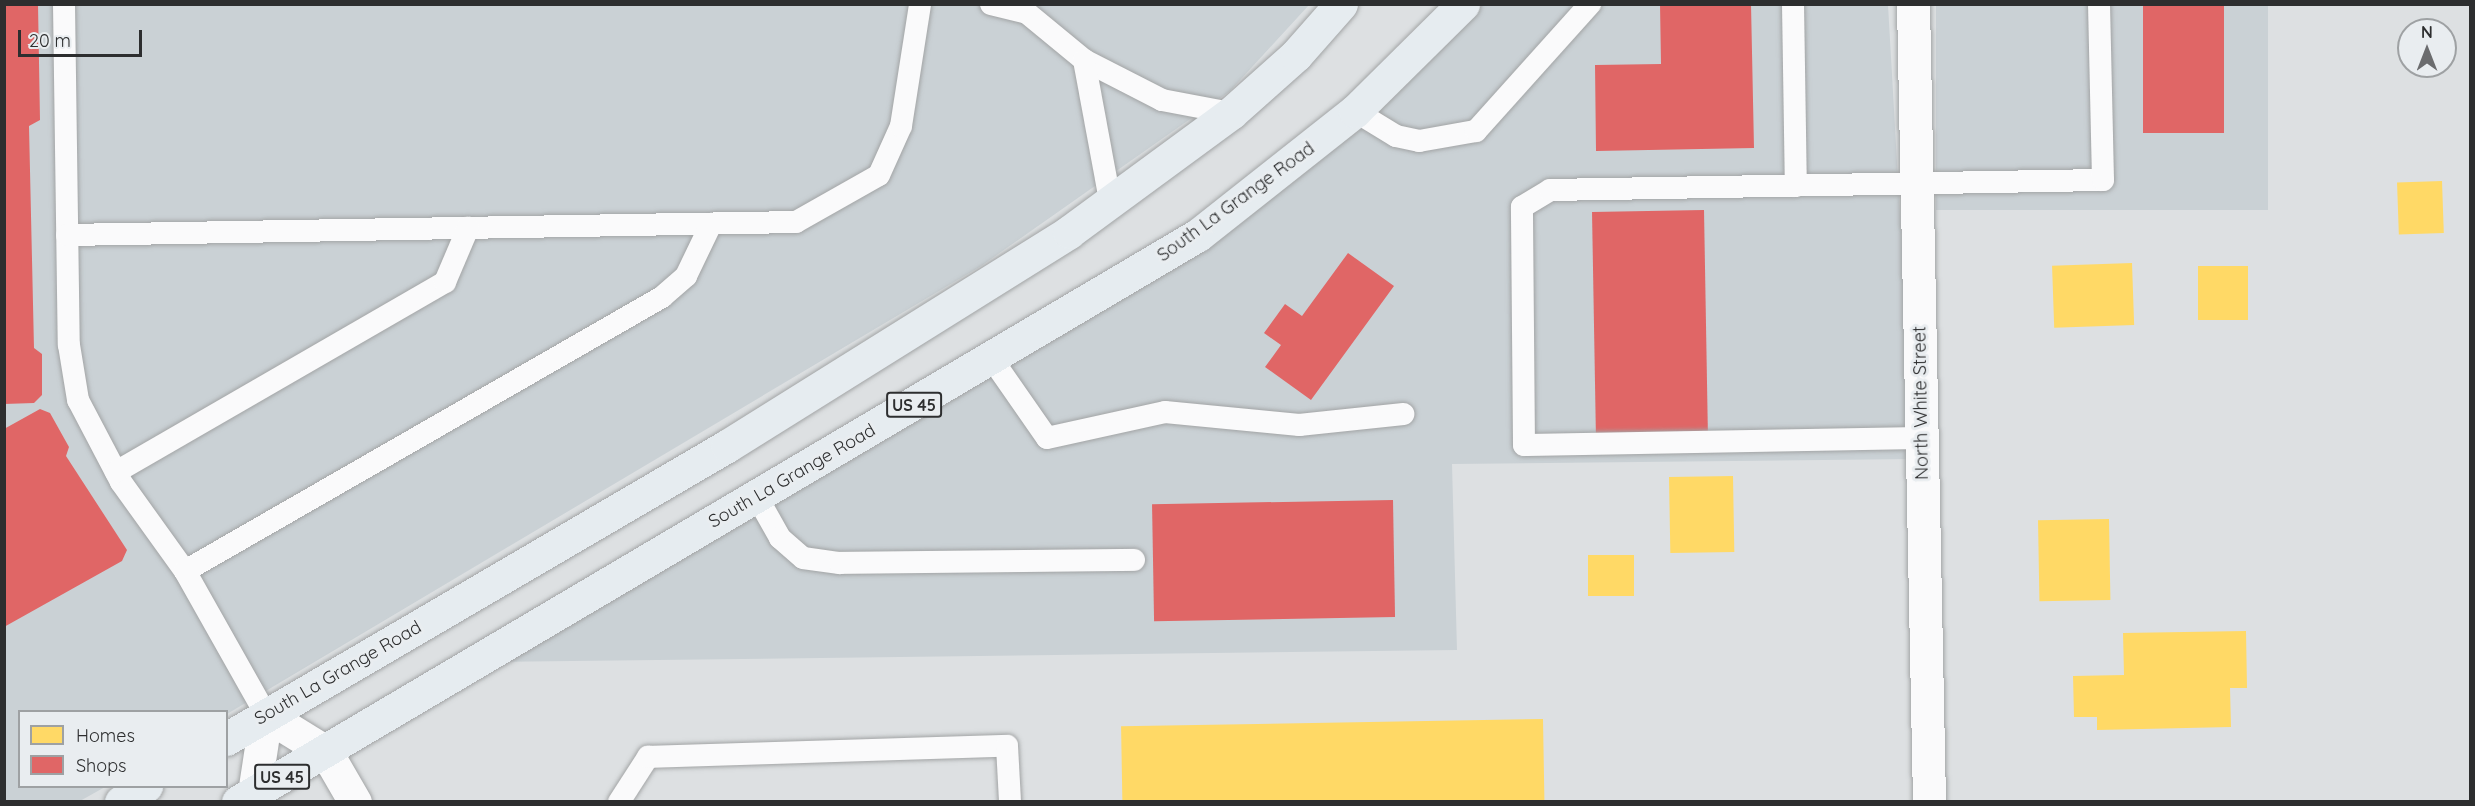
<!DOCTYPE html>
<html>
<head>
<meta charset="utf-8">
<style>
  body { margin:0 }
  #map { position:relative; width:2475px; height:806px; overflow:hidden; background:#dde0e2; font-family:Quicksand,sans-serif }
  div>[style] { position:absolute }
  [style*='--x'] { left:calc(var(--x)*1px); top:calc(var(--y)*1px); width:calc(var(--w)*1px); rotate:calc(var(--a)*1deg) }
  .built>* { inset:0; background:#cad1d5; transform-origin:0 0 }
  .homes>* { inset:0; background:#ffd966; transform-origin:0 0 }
  .shops>* { inset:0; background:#e06666; transform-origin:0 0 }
  .roads { filter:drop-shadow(0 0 2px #a2a4a5) drop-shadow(0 0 2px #a2a4a5) }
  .service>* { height:22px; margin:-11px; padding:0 11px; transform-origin:11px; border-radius:11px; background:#fafafb }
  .minor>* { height:33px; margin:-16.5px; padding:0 16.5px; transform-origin:16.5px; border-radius:16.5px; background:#fafafb }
  .tertiary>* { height:33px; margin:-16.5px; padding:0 16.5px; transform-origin:16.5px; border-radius:16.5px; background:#fafafb }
  .primary>* { height:33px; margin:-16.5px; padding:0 16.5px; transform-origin:16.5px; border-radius:16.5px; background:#e6ecf0 }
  span { translate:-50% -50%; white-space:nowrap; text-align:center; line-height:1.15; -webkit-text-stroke:6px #e9edf0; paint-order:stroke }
  .shield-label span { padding:2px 4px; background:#e9edf0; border:2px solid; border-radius:4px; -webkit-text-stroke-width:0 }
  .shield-label { font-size:16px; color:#2d2e2f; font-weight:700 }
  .street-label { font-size:18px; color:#2d2e2f }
  .frame { position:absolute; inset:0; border:6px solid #2d2e2f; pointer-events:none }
  .legend { position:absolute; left:18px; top:710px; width:210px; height:78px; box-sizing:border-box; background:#e9edf0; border:2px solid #9ea1a3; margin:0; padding:8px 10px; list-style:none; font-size:18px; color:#2d2e2f }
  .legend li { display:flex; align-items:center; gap:12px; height:30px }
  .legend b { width:30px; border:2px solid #9ea1a3 }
  .north { position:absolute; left:2397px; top:18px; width:60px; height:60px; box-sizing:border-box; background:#e9edf0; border:2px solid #9ea1a3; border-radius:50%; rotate:0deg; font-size:16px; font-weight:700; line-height:24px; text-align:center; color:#2d2e2f }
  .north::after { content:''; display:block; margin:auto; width:21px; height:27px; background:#6b6c6e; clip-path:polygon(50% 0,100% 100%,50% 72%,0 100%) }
  .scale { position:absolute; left:18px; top:30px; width:124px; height:27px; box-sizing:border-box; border:3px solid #2d2e2f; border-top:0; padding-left:8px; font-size:18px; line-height:21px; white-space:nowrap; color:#2d2e2f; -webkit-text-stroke:4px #e9edf0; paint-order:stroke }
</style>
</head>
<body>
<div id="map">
  <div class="built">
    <div style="clip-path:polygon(5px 5px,1309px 5px,1230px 91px,981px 266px,227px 714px,20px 712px,20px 786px,105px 787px,80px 801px,5px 802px)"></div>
    <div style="clip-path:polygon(1481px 5px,1888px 5px,1914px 459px,1452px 464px,1457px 650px,497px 662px,1375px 104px)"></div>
    <div style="left:1936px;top:5px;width:332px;height:205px"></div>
  </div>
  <div class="homes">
    <div style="left:2442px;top:181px;width:52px;height:45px;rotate:88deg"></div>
    <div style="left:2132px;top:263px;width:62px;height:80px;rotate:88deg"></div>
    <div style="left:2198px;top:266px;width:50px;height:54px"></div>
    <div style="left:1733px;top:476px;width:76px;height:64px;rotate:89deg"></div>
    <div style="left:2109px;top:519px;width:81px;height:71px;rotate:89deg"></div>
    <div style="left:1588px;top:555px;width:46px;height:41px"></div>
    <div style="clip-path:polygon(2246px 631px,2247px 688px,2230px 688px,2231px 727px,2097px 730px,2097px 717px,2074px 717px,2073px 676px,2124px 675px,2123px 633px)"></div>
    <div style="left:1543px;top:719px;width:83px;height:422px;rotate:89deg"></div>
  </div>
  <div class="shops">
    <div style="clip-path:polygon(4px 4px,38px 4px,40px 120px,29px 126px,34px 348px,42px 354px,42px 395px,34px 403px,4px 404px)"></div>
    <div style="clip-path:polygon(1660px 4px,1751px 4px,1754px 148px,1596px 151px,1595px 65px,1661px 64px)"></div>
    <div style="left:2143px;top:4px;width:81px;height:129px"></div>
    <div style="left:1704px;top:210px;width:222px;height:112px;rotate:89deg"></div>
    <div style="clip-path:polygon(1348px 253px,1394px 286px,1311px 400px,1265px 367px,1281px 345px,1264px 333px,1285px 304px,1302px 316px)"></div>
    <div style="clip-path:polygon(40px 409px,50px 413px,69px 447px,66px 456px,127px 550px,122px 561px,4px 627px,4px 429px)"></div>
    <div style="left:1393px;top:500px;width:117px;height:241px;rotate:89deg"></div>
  </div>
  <div class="roads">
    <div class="service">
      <div style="--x:64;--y:4;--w:341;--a:89.2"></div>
      <div style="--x:69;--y:345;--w:56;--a:80.7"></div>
      <div style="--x:78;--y:400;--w:93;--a:62.3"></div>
      <div style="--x:121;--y:482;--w:110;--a:54.3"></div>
      <div style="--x:185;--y:571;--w:165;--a:60.6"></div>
      <div style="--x:991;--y:4;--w:37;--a:14"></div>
      <div style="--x:1027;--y:13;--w:74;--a:39.5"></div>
      <div style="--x:1084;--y:60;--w:88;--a:27.1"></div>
      <div style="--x:1162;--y:100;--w:70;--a:10.7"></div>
      <div style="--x:1793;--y:4;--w:182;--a:89.1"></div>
      <div style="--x:1084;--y:60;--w:142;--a:79.5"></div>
      <div style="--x:1355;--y:111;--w:48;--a:31.4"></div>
      <div style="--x:1396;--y:136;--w:24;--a:12"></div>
      <div style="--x:1419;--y:141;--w:58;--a:-10"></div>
      <div style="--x:1476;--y:131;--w:171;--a:-48.1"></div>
      <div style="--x:67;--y:235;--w:729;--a:-1.02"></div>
      <div style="--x:796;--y:222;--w:95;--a:-29.5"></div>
      <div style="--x:879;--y:175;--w:54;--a:-65.8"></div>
      <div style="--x:901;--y:126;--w:123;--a:-81.1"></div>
      <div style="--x:992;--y:359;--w:96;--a:55.2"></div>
      <div style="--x:1047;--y:438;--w:121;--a:-12.4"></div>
      <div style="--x:1165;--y:412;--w:135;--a:5.5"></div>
      <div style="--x:1299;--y:425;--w:105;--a:-6"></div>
      <div style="--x:1922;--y:438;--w:398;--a:179"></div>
      <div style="--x:1524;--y:445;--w:238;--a:-90.5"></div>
      <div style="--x:1522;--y:207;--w:33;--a:-31"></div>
      <div style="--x:1550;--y:190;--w:553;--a:-1.04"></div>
      <div style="--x:2103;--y:180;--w:176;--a:-91.3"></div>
      <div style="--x:116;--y:472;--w:380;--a:-30"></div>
      <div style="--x:445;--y:282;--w:59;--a:-66.9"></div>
      <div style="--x:757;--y:497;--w:47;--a:60.7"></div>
      <div style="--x:780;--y:538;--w:30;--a:41"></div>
      <div style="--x:803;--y:558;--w:37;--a:8"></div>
      <div style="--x:840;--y:563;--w:294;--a:-0.6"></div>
      <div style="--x:185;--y:571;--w:550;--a:-29.87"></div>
      <div style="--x:662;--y:297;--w:32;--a:-41"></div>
      <div style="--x:686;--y:276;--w:58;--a:-64.3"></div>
      <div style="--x:619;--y:802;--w:54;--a:-57.2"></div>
      <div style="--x:648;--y:757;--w:359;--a:-1.8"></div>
      <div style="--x:1007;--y:746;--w:56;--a:86.9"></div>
    </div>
    <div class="minor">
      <div style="--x:1913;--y:4;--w:798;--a:88.85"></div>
    </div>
    <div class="tertiary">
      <div style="--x:259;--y:802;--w:10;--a:-119"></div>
      <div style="--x:254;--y:793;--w:79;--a:-81.3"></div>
      <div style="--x:266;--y:715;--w:70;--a:31.7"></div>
      <div style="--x:326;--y:752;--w:58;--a:59.9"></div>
    </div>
    <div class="primary">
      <div style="--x:226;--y:739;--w:580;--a:-30.32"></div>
      <div style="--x:727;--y:446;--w:403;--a:-32"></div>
      <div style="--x:1069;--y:232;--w:201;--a:-36.3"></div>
      <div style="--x:1231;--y:113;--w:87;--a:-41.7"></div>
      <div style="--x:1296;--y:55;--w:68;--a:-48.6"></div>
      <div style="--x:121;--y:802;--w:30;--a:-33"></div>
      <div style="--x:238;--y:802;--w:1115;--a:-30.57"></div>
      <div style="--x:1198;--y:235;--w:200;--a:-38.3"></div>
      <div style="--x:1355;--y:111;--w:152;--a:-44.7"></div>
    </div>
  </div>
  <div class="shield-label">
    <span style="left:914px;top:405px">US 45</span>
    <span style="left:282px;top:777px">US 45</span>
  </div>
  <div class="street-label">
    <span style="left:1236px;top:202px;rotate:-36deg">South La Grange Road</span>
    <span style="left:1921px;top:403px;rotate:-91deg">North White Street</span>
    <span style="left:792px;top:476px;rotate:-30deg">South La Grange Road</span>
    <span style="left:338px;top:673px;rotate:-30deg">South La Grange Road</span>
  </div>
  <div class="frame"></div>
  <ul class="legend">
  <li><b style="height:16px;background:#ffd966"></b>Homes</li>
  <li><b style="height:16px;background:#e06666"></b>Shops</li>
  </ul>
  <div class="north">N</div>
  <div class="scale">20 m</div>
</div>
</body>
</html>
